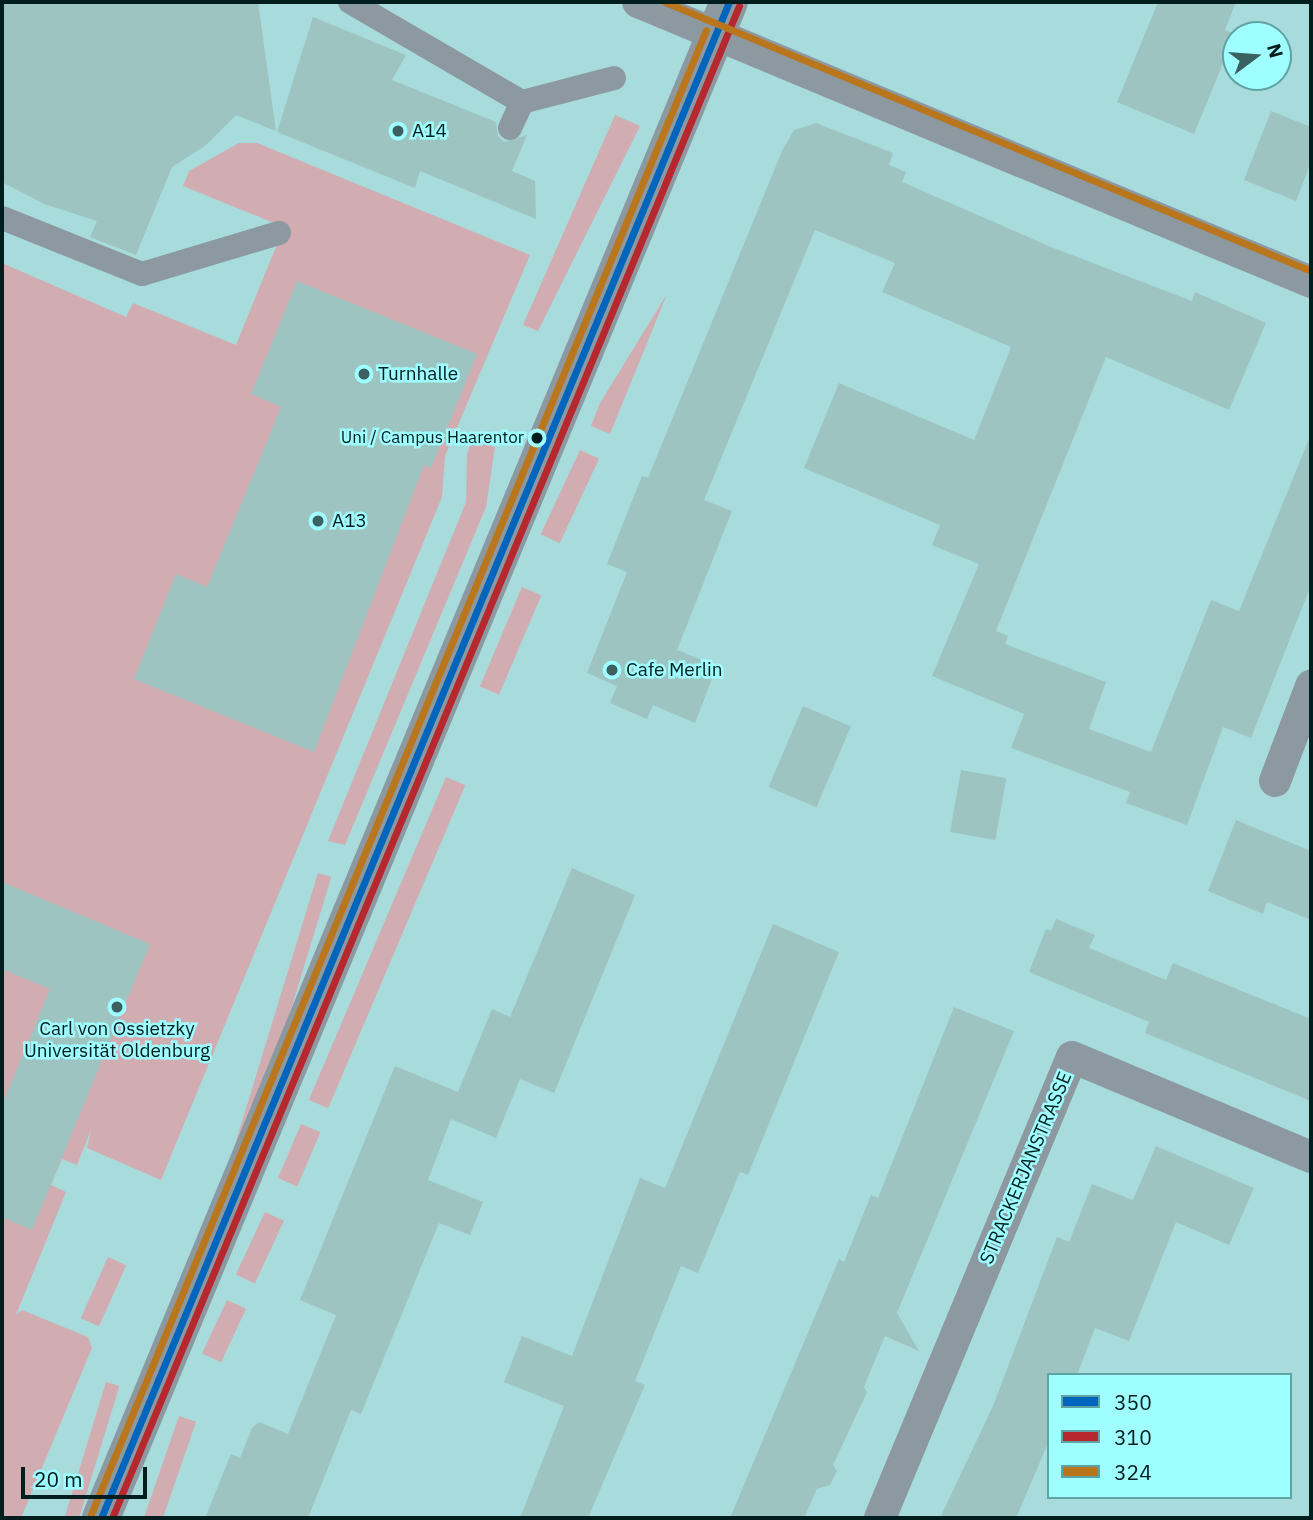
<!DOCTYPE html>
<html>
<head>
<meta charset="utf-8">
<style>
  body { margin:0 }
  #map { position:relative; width:1313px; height:1520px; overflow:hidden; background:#a8dbdc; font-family:"IBM Plex Sans",sans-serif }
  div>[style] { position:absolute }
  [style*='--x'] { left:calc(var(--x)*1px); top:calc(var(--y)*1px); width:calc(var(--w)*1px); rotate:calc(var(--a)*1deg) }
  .green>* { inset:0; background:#d1adb1; transform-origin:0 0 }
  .building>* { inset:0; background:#9dc4c1; transform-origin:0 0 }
  .pedestrian>* { height:24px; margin:-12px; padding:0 12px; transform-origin:12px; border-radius:12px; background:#8c99a0 }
  .minor>* { height:32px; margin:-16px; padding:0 16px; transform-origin:16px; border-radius:16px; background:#8c99a0 }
  .tertiary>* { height:38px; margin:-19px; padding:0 19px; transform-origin:19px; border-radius:19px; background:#8c99a0 }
  .bus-1>* { height:7px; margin:-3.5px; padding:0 3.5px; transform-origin:3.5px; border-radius:3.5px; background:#0065bd }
  .bus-2>* { height:7px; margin:-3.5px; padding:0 3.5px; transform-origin:3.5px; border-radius:3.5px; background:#b7282e }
  .bus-3>* { height:7px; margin:-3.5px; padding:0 3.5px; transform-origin:3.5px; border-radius:3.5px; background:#b9761d }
  .dots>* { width:19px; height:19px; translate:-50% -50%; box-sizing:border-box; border:4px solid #9ffeff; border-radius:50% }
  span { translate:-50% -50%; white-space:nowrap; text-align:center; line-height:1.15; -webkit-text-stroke:5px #9ffeff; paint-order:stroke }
  .bus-label { font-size:17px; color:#001e1e }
  .right { translate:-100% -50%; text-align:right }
  .poi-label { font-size:19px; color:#001e1e }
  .left { translate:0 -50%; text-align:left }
  .street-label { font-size:19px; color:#001e1e }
  .frame { position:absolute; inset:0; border:4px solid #001e1e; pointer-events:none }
  .legend { position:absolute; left:1047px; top:1373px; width:245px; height:126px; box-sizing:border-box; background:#9ffeff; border:2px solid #5fa4a5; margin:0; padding:9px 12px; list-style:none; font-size:21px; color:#001e1e }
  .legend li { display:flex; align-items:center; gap:14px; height:35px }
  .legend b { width:35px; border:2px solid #5fa4a5 }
  .north { position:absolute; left:1222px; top:21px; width:70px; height:70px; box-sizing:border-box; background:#9ffeff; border:2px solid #5fa4a5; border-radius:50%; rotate:74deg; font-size:19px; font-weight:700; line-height:28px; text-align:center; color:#001e1e }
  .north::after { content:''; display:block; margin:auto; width:24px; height:32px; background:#3b6060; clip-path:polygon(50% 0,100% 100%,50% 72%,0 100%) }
  .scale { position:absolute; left:21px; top:1467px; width:126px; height:32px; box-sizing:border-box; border:4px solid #001e1e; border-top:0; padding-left:9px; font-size:21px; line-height:24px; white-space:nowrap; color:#001e1e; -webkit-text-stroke:5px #9ffeff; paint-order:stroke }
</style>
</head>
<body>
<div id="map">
  <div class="green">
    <div style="clip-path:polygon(615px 115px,640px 126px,538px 331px,523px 325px)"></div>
    <div style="clip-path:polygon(239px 143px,257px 143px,530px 255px,445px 456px,442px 497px,161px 1180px,87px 1148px,91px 1130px,77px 1165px,62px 1159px,51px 1185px,66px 1192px,16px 1315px,22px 1310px,88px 1337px,92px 1348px,21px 1518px,2px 1518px,2px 263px,126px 317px,133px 303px,236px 345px,284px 227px,183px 186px,189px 171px)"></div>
    <div style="clip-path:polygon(667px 294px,610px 434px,591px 426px,600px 403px)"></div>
    <div style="clip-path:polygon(473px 439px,495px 447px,486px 507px,345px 845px,328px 841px,466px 502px,467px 454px)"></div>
    <div style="left:580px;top:450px;width:21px;height:93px;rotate:25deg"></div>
    <div style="left:522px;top:587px;width:21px;height:108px;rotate:23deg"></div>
    <div style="left:446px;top:777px;width:21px;height:351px;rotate:23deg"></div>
    <div style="left:318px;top:873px;width:14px;height:529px;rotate:17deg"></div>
    <div style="left:301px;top:1124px;width:21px;height:59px;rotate:23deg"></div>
    <div style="left:265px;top:1212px;width:21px;height:69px;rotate:25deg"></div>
    <div style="left:108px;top:1257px;width:20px;height:67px;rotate:24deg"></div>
    <div style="left:227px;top:1300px;width:21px;height:59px;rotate:25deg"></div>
    <div style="left:106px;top:1382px;width:14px;height:147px;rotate:17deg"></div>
    <div style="left:179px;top:1416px;width:18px;height:110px;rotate:19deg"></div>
  </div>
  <div class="building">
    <div style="clip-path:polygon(2px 2px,258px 2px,276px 131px,236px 115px,205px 146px,172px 167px,136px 255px,90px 237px,97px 221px,44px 204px,2px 182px)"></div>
    <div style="clip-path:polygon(1158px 2px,1236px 2px,1225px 30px,1235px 34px,1194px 134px,1117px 102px)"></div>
    <div style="clip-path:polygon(313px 17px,406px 55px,392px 80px,496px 122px,498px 136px,504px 142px,527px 135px,512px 171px,535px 181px,536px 219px,420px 171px,415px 188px,277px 132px)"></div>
    <div style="clip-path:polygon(1271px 111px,1311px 127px,1311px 162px,1296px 201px,1244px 180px)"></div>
    <div style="clip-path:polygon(816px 123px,893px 153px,889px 165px,906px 172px,902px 182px,1051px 247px,1192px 301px,1195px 292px,1266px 323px,1229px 410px,1106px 357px,996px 631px,1008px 636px,1005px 644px,1106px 682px,1089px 729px,1151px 752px,1211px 600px,1239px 611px,1311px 434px,1311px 585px,1251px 738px,1223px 727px,1187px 825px,1126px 803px,1130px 792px,1011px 748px,1024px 714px,932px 676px,979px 564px,932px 545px,940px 525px,804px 468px,839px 383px,974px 440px,1011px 347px,882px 292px,895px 263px,815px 230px,704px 500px,732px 511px,677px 650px,717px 666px,695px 723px,653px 705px,647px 719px,610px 703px,617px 686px,587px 673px,627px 572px,607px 564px,642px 476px,648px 478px,782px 151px,794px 130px)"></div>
    <div style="clip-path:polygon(297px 281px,477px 354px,431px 468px,424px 465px,314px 752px,134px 679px,176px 574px,207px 587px,281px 407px,251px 394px)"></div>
    <div style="left:803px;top:706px;width:52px;height:88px;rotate:23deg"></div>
    <div style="left:961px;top:770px;width:46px;height:63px;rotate:10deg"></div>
    <div style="clip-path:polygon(1236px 820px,1311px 851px,1311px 920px,1267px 902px,1263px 914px,1208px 891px)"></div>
    <div style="clip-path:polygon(572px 868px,635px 895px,554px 1093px,520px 1079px,496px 1138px,451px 1119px,428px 1180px,483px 1202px,470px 1235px,439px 1223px,361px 1414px,351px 1410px,308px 1518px,205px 1518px,231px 1454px,240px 1458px,252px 1428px,259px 1422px,288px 1434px,336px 1315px,300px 1300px,395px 1066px,458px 1092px,492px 1009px,510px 1017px)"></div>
    <div style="clip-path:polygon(2px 882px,150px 944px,32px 1230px,2px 1217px,2px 1105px,50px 989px,2px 969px)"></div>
    <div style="clip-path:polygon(1056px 919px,1095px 935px,1089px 948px,1166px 980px,1173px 963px,1311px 1019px,1311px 1101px,1145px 1033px,1149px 1022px,1029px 972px,1046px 929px,1051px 931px)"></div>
    <div style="clip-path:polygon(773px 924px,839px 952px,748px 1175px,740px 1172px,698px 1273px,681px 1266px,635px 1381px,645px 1385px,588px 1518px,520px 1518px,564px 1406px,504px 1382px,522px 1336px,572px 1356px,640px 1178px,665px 1188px)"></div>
    <div style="clip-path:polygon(954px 1007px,1014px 1031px,897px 1313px,919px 1351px,885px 1336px,864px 1387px,867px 1392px,833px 1465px,837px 1471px,830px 1485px,817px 1489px,804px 1518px,730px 1518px,839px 1259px,844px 1262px,871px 1195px,878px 1198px)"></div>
    <div style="clip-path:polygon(1156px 1146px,1254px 1188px,1229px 1245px,1176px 1222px,1129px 1341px,1095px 1328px,1077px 1375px,1049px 1375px,1049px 1441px,1016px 1518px,940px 1518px,993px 1406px,1057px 1237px,1069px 1242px,1092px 1184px,1133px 1200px)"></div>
  </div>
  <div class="pedestrian">
    <div style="--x:350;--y:2;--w:199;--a:30.2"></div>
    <div style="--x:510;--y:128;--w:29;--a:-65"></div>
    <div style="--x:522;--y:102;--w:95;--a:-14.6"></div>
    <div style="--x:2;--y:218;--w:151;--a:21.8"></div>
    <div style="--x:142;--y:274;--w:143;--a:-16.7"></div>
  </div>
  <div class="minor">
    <div style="--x:638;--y:2;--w:729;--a:22.59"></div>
    <div style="--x:1275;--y:781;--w:102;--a:-69.2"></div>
    <div style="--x:880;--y:1518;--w:499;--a:-67.4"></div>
    <div style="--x:1072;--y:1057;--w:259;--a:22.7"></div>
  </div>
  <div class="tertiary">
    <div style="--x:101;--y:1518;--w:1641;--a:-67.5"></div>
  </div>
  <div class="bus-1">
    <div style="--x:101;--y:1518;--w:1641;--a:-67.5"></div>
  </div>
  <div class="bus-2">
    <div style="--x:112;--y:1518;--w:1637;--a:-67.48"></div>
  </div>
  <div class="bus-3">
    <div style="--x:665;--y:2;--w:700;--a:22.61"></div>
    <div style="--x:91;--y:1514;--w:1606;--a:-67.49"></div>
  </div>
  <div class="dots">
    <div style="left:398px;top:131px;background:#3b6060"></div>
    <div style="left:364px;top:374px;background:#3b6060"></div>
    <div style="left:537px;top:438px;background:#001e1e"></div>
    <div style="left:318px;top:521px;background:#3b6060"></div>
    <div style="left:612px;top:670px;background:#3b6060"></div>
    <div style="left:117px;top:1007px;background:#3b6060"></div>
  </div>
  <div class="bus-label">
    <span class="right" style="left:524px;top:438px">Uni / Campus Haarentor</span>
  </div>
  <div class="poi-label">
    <span class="left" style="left:412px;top:131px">A14</span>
    <span class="left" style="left:378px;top:374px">Turnhalle</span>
    <span class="left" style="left:332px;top:521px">A13</span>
    <span class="left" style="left:626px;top:670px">Cafe Merlin</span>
    <span style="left:117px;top:1040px">Carl von Ossietzky<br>Universität Oldenburg</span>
  </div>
  <div class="street-label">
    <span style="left:1026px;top:1168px;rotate:-67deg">STRACKERJANSTRASSE</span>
  </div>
  <div class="frame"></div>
  <ul class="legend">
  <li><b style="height:9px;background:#0065bd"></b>350</li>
  <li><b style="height:9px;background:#b7282e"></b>310</li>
  <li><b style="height:9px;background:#b9761d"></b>324</li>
  </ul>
  <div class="north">N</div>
  <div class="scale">20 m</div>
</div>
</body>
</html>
